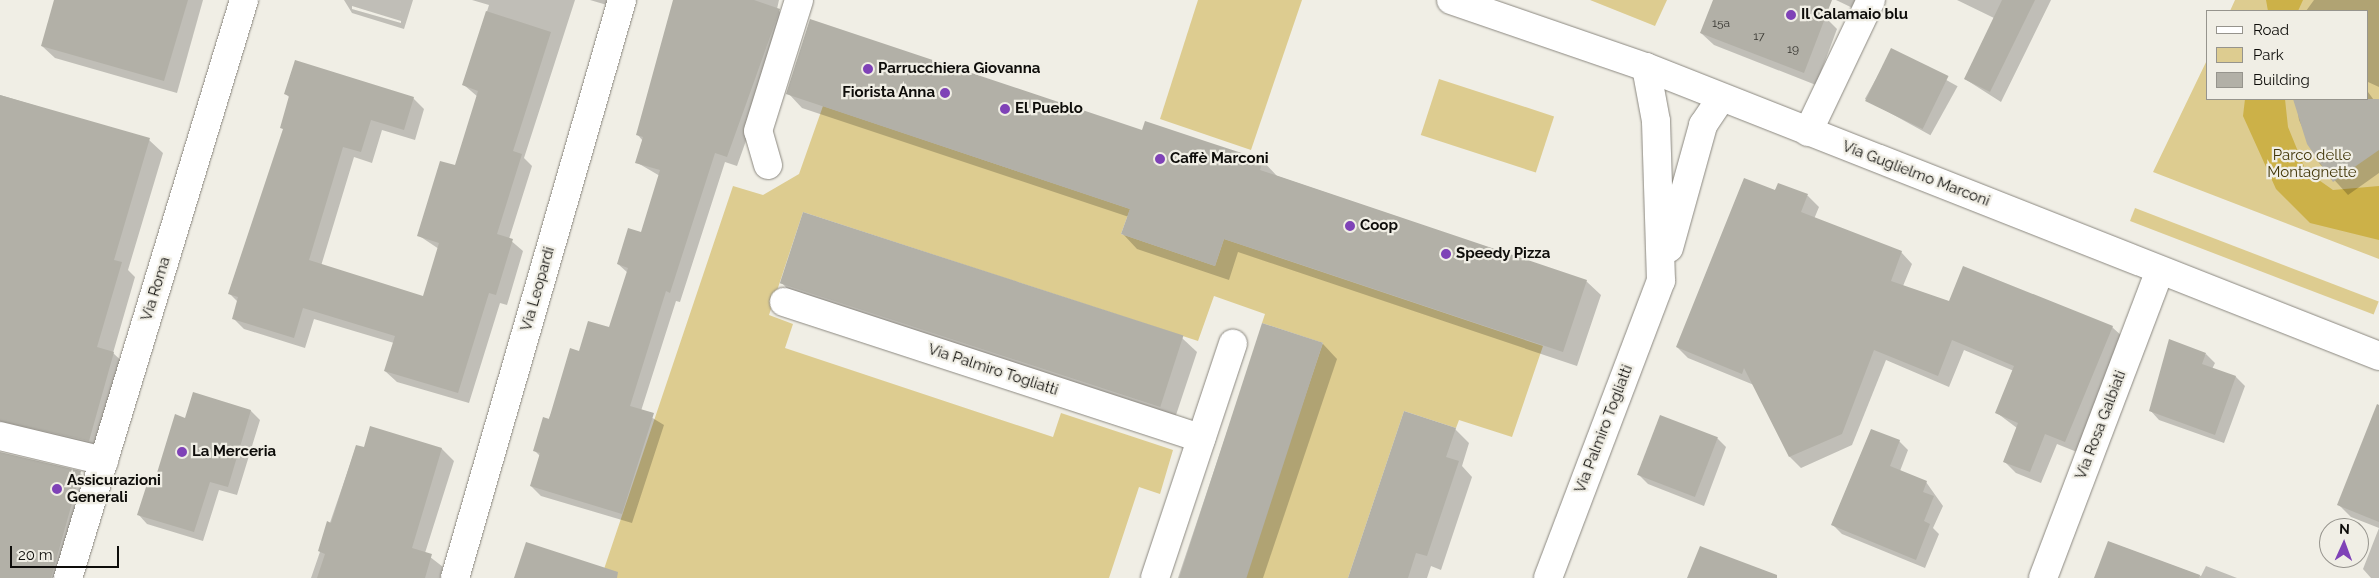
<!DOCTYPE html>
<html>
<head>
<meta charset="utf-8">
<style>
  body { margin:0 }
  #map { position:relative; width:2379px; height:578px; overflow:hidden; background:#f0eee5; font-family:Raleway,sans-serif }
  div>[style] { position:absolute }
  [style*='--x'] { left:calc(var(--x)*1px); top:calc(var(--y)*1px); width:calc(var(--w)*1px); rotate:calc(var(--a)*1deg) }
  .green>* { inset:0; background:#ddcc90; transform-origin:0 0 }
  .forest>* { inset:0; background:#ccb148 }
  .shadow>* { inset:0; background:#0003; transform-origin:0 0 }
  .building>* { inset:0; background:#b2b0a7; transform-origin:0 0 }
  .roads { filter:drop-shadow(0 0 1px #8b8880) drop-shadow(0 0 1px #8b8880) }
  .street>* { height:28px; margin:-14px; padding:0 14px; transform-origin:14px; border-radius:14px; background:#fff }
  .dots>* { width:14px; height:14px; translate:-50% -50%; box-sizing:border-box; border:2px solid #f0eee5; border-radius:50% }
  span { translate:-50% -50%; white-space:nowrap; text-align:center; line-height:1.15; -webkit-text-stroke:4.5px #f0eee5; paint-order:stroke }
  .number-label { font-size:12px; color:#373631 }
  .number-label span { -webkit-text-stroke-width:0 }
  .poi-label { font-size:15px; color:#0e0d0a; font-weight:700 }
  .left { translate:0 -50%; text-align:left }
  .right { translate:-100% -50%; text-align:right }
  .park-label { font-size:15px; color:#43380a }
  .street-label { font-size:15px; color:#0e0d0a }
  .legend { position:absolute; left:2206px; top:10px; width:162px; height:90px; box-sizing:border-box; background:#f0eee5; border:1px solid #96948d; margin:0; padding:6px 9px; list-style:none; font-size:15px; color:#0e0d0a }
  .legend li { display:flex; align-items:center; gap:10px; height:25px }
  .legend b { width:25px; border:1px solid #96948d }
  .north { position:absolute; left:2319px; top:518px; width:50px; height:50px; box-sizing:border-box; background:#f0eee5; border:1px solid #96948d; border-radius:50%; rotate:2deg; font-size:14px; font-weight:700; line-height:20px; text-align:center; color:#0e0d0a }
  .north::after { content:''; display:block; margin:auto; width:18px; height:22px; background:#7f42b7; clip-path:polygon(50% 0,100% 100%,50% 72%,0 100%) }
  .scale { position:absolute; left:10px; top:546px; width:109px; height:22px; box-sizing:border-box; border:2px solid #0e0d0a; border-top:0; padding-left:6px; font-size:15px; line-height:18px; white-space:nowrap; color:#0e0d0a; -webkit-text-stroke:4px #f0eee5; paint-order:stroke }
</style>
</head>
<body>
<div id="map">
  <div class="green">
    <div style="clip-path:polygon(1198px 0,1302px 0,1251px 150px,1160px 119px)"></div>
    <div style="clip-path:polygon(1590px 0,1667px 0,1655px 26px)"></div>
    <div style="clip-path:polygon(2235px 0,2379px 0,2379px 259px,2153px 172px,2208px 58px,2208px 99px,2368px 99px,2368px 11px,2230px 11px)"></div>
    <div style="left:1439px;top:79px;width:121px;height:59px;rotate:18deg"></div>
    <div style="clip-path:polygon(823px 106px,1130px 209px,1121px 234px,1215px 266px,1224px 239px,1543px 346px,1512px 437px,1459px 420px,1456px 428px,1404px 411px,1348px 578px,1244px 578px,1323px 343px,1262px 323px,1265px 314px,1214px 296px,1198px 341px,803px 212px,769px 315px,793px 324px,785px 348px,1053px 437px,1061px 413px,1173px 450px,1160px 494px,1139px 487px,1109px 578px,601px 578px,733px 186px,763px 195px,799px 174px)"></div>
    <div style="left:2135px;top:208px;width:261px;height:14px;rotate:21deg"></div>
  </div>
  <div class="forest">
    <div style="clip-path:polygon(2266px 0,2303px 0,2298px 11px,2268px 11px)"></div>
    <div style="clip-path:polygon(2245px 99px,2285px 99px,2288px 127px,2306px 171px,2333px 190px,2379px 186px,2379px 240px,2310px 223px,2276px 189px,2243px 116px)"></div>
  </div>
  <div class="shadow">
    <div style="clip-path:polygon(55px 0,203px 0,177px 93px,55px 58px,42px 46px)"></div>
    <div style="clip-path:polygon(evenodd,344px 0,413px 0,404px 29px,352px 13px,344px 0,352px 6px,401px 21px,401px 23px,352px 9px,352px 6px)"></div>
    <div style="clip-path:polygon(472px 0,575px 0,524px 158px,532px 166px,509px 239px,523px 251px,507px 305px,500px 303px,469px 403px,397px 382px,385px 371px,394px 343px,314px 319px,305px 348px,244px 329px,233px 318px,238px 302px,229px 293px,284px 130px,290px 98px,286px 94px,413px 98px,424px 109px,415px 140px,382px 130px,372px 163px,354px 157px,321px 266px,424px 298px,439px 249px,418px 235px,456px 166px,478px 97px,464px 85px,489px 5px)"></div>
    <div style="clip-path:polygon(590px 0,620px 0,617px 8px)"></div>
    <div style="clip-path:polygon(675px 0,779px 0,777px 9px,789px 20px,737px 166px,725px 162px,680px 302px,676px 301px,641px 411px,664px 425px,632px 523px,541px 496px,531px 486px,540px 456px,534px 450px,580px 352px,610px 329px,628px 273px,618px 264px,642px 233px,660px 176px,636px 162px,643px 141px,637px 134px)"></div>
    <div style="clip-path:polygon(1714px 0,1780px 0,1825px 17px,1837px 29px,1816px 85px,1714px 45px,1701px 33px)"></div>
    <div style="clip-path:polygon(1836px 0,1870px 0,1863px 13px)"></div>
    <div style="clip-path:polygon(1957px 0,2051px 0,2001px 102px,1965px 79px,1994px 18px)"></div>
    <div style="clip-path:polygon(2314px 0,2379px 0,2379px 87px,2368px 82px,2368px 11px,2306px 11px)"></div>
    <div style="left:1892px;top:50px;width:75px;height:56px;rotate:29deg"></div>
    <div style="clip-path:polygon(2368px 92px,2379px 107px,2379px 173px,2348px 195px,2319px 163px,2299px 120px,2296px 99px,2368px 99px)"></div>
    <div style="clip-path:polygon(788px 93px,1143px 132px,1263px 161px,1277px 176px,1586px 281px,1601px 295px,1577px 366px,1238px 252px,1229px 280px,1137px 249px,1123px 234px,1129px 217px,802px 108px)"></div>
    <div style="clip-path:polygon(0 95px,149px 140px,163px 153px,128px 270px,135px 277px,113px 353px,127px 366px,102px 454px,0 444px)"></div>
    <div style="clip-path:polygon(1779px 184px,1808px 196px,1819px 207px,1814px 219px,1901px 252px,1912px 264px,1903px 286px,1950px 302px,2112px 327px,2124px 338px,2077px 452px,2057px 444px,2041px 483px,2016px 473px,2004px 461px,2017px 428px,1997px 413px,2014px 371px,1964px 350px,1949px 387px,1886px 360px,1852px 445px,1801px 468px,1790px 457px,1754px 385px,1688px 358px,1677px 347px)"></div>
    <div style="clip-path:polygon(781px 282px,1182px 338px,1197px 352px,1174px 421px,795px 297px)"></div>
    <div style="clip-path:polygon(1263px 325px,1323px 344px,1337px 359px,1263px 578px,1178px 578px)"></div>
    <div style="clip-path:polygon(2206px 354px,2215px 363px,2212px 369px,2236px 377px,2245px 386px,2224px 443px,2159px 420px,2150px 410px)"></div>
    <div style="clip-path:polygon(251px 411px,260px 420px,237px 495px,219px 490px,203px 541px,147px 524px,138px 514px,186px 419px)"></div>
    <div style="clip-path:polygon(1455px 429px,1469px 443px,1462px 466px,1472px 477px,1441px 570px,1431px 566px,1427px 578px,1350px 578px)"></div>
    <div style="clip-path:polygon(1717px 438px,1726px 447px,1704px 506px,1648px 484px,1639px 475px)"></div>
    <div style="clip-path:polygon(1899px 441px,1908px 450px,1900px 471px,1926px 482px,1943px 506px,1933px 528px,1939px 534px,1925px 568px,1842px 534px,1833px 525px)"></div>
    <div style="clip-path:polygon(2379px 445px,2379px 578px,2371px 578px,2363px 569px,2379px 528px,2351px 517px,2339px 505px)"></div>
    <div style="clip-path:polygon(356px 447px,442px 449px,454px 461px,425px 553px,443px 567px,440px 578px,311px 578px)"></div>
    <div style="clip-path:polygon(0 453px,80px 473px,93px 486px,65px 578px,0 578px)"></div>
    <div style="clip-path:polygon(2109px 542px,2201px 576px,2206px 566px,2237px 578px,2096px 578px)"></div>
  </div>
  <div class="building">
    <div style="clip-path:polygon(54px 0,188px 0,164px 81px,41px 46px)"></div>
    <div style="clip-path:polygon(673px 0,754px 0,780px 9px,727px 157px,715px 153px,670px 293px,666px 291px,630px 406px,654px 413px,622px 514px,530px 486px,540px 453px,533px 451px,543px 417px,549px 419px,570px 348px,579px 351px,588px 321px,609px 327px,628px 268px,617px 264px,628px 228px,641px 232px,660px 170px,635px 163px,643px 137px,636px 135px)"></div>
    <div style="clip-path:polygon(1713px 0,1832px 0,1804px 73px,1700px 33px)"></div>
    <div style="clip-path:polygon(2002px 0,2035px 0,1990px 92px,1964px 79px)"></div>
    <div style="clip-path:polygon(486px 11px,551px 32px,513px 151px,522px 154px,497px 234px,513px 239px,496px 295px,489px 293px,458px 393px,384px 371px,395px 336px,303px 308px,294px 338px,232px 319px,238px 297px,228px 294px,283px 129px,280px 128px,289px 96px,284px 94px,295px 60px,414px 97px,404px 130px,371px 120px,361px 152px,343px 147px,309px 260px,423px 296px,439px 243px,417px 236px,440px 161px,455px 165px,478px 91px,462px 85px)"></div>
    <div style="clip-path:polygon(810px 19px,1142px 130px,1145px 121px,1208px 142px,1263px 160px,1260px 170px,1587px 280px,1563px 352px,1224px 239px,1215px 266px,1121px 234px,1130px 209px,786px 94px)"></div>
    <div style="left:1891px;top:48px;width:64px;height:59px;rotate:26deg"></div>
    <div style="clip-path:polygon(0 95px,150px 138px,114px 260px,122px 262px,97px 347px,114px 352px,89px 441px,0 421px)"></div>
    <div style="clip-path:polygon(2293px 99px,2379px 99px,2379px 150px,2333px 182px,2307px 144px)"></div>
    <div style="clip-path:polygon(1744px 178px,1775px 190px,1778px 183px,1808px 194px,1801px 212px,1902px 251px,1891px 281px,1949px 301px,1963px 266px,2113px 326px,2065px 442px,2045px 434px,2030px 472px,2003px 462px,2018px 423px,1995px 413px,2014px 366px,1952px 340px,1938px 376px,1874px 350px,1842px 434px,1789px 457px,1744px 368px,1742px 374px,1676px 347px)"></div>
    <div style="left:803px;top:212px;width:400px;height:75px;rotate:18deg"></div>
    <div style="left:1262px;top:323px;width:64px;height:269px;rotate:18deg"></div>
    <div style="clip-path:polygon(2169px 339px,2206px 353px,2202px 364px,2236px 376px,2215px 435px,2149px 411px)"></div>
    <div style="clip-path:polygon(193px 392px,251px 410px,228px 487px,210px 482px,194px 532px,137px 515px,147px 484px,153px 486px,175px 414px,185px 418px)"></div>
    <div style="clip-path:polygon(2377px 404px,2379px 405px,2379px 522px,2337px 505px)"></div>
    <div style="clip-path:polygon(1404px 411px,1456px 428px,1446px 457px,1459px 461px,1427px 556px,1416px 553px,1408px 578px,1348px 578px)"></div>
    <div style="left:1660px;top:415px;width:62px;height:64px;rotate:21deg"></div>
    <div style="clip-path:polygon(370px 426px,442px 448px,412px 548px,432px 554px,425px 578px,317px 578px,325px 554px,318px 551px,327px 521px,331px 523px,356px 445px,364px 447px)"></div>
    <div style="clip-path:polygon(1871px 429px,1900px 440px,1890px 466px,1927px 481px,1923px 492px,1934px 496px,1924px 521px,1930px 524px,1916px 560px,1831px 525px)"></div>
    <div style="clip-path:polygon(0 452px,81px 471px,51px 578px,0 578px)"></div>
    <div style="clip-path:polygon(2108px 541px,2200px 575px,2199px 578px,2094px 578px)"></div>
    <div style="clip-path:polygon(526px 542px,618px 572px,617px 578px,514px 578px)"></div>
    <div style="clip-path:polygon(1700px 546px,1777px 575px,1777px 578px,1687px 578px)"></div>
  </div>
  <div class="roads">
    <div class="street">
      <div style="--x:1451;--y:0;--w:206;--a:19"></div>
      <div style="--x:1646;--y:67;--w:788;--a:21.52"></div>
      <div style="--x:1808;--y:132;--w:146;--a:-64.5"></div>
      <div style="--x:768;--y:165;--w:35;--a:-106"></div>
      <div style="--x:758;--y:131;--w:137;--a:-72.6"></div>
      <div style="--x:1669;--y:248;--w:128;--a:-74.5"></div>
      <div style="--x:1703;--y:125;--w:32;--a:-56"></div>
      <div style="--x:784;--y:302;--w:439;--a:18.1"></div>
      <div style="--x:0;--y:436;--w:107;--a:13.5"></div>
      <div style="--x:68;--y:578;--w:604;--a:-73.06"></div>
      <div style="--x:455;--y:578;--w:602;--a:-73.88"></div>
      <div style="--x:1155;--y:578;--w:247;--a:-71.6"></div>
      <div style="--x:1548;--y:578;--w:318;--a:-69.2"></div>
      <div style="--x:1661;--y:281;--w:160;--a:-91.8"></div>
      <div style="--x:1656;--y:121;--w:55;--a:-100.5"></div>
      <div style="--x:2043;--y:578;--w:327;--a:-69.2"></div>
    </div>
  </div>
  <div class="dots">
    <div style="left:1791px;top:15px;background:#7f42b7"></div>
    <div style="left:868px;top:69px;background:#7f42b7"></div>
    <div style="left:945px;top:93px;background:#7f42b7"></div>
    <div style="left:1005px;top:109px;background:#7f42b7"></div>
    <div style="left:1160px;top:159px;background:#7f42b7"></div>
    <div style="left:1350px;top:226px;background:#7f42b7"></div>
    <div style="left:1446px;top:254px;background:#7f42b7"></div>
    <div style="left:182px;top:452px;background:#7f42b7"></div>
    <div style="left:57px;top:489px;background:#7f42b7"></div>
  </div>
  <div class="number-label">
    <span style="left:1721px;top:24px">15a</span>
    <span style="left:1759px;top:37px">17</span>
    <span style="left:1793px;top:50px">19</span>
  </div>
  <div class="poi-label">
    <span class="left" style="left:1801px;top:15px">Il Calamaio blu</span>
    <span class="left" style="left:878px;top:69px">Parrucchiera Giovanna</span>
    <span class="right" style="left:935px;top:93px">Fiorista Anna</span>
    <span class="left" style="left:1015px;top:109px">El Pueblo</span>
    <span class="left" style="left:1170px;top:159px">Caffè Marconi</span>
    <span class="left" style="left:1360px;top:226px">Coop</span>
    <span class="left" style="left:1456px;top:254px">Speedy Pizza</span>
    <span class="left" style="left:192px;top:452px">La Merceria</span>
    <span class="left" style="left:67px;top:489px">Assicurazioni<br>Generali</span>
  </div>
  <div class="park-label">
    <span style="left:2312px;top:164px">Parco delle<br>Montagnette</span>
  </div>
  <div class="street-label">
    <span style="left:1916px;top:174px;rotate:21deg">Via Guglielmo Marconi</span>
    <span style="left:156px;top:289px;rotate:-73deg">Via Roma</span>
    <span style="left:538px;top:289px;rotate:-74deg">Via Leopardi</span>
    <span style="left:993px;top:370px;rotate:18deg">Via Palmiro Togliatti</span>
    <span style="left:2101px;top:425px;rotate:-69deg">Via Rosa Galbiati</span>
    <span style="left:1604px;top:429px;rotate:-69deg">Via Palmiro Togliatti</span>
  </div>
  <ul class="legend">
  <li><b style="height:6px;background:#fff"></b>Road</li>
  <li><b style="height:14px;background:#ddcc90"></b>Park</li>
  <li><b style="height:14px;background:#b2b0a7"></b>Building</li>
  </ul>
  <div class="north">N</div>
  <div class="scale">20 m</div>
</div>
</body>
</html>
